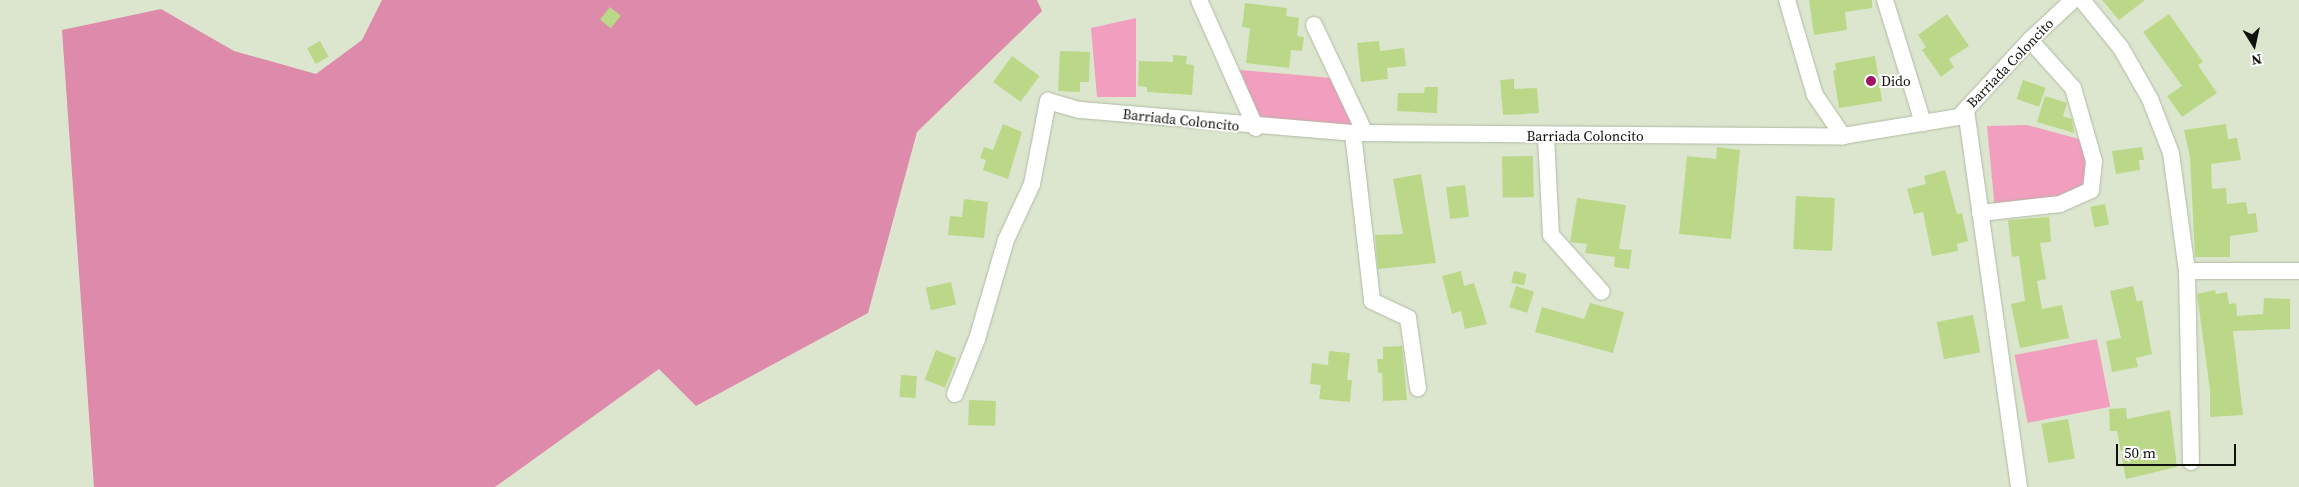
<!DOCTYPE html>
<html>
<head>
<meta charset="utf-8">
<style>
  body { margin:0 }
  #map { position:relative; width:2299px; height:487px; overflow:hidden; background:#dce6ce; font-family:"Source Serif 4",serif }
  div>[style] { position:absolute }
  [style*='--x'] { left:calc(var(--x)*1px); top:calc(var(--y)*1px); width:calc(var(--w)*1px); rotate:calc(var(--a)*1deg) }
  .green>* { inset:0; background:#f19ebf; transform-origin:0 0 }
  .forest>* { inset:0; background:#dd8aab }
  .building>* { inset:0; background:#bbd888; transform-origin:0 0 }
  .roads { filter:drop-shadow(0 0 1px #b0baa3) drop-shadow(0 0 1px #b0baa3) }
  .minor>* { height:16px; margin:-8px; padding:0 8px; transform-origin:8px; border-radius:8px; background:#fff }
  .dots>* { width:14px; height:14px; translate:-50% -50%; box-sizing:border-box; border:2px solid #fff; border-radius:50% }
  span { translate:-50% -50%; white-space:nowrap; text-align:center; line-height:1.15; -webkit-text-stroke:4px #fff; paint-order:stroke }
  .street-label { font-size:14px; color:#10130b }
  .poi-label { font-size:14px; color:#10130b }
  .left { translate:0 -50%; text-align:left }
  .north { position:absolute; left:2229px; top:20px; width:50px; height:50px; -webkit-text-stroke:4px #fff; paint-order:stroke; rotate:170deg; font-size:14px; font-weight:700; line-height:20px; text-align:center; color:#10130b }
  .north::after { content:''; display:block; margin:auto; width:18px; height:22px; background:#10130b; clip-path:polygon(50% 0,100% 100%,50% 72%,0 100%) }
  .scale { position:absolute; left:2116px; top:444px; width:120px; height:22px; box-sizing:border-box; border:2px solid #10130b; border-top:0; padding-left:6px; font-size:15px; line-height:18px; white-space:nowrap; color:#10130b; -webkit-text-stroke:4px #fff; paint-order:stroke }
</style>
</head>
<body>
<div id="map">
  <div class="green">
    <div style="clip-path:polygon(1136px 18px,1136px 97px,1097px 97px,1091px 28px)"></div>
    <div style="clip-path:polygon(1240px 70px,1332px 78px,1354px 127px,1259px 121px)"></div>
    <div style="clip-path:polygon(2027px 125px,2079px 139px,2088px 161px,2084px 187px,2059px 201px,1995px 210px,1987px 126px)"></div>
    <div style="left:2097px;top:339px;width:69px;height:84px;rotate:79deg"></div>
  </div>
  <div class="forest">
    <div style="clip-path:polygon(382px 0,1037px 0,1042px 11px,917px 132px,868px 313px,696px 406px,659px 369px,495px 487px,94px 487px,62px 30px,161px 9px,234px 51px,316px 74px,362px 40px)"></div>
  </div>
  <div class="building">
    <div style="clip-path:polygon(1809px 0,1872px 0,1872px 8px,1845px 12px,1847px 30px,1814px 35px)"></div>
    <div style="clip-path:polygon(2102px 0,2145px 0,2119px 20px)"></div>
    <div style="clip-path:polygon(1245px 3px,1287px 8px,1286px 16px,1299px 18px,1297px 36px,1304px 37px,1302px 51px,1291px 50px,1289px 68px,1246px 63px,1250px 28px,1242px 27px)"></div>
    <div style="left:610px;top:7px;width:14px;height:16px;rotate:39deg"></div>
    <div style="clip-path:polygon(1947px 14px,1969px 46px,1949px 59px,1954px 67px,1941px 77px,1922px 50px,1926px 47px,1918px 35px)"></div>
    <div style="clip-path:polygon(2169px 14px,2203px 62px,2198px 65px,2217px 93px,2182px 117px,2167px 96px,2182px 86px,2143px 32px)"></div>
    <div style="left:320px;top:41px;width:18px;height:15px;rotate:61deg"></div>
    <div style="clip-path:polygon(1379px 41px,1380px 51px,1404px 48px,1406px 66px,1387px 68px,1388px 79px,1361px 82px,1357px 43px)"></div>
    <div style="clip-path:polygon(1060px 51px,1090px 52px,1089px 82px,1080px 82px,1080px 92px,1058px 91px)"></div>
    <div style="clip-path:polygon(1173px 55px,1187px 56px,1186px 64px,1194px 65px,1192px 95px,1147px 92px,1147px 87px,1138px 86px,1139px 61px,1173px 62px)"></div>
    <div style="left:1012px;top:56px;width:34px;height:32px;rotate:36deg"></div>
    <div style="clip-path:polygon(1875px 56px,1882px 101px,1839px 108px,1833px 71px,1836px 70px,1835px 63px)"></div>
    <div style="clip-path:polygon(1514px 79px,1514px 89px,1537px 88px,1539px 113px,1503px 115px,1500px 80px)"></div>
    <div style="left:2023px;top:80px;width:24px;height:20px;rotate:19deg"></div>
    <div style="clip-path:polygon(1425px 87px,1438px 87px,1437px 113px,1397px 111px,1398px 93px,1424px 93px)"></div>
    <div style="clip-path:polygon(2045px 96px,2067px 103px,2063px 116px,2072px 119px,2074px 133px,2037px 122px)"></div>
    <div style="clip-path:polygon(1003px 124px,1022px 132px,1008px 179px,983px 170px,986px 160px,980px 158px,984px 147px,993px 150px)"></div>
    <div style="clip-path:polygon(2226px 124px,2228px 139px,2237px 138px,2241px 160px,2211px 164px,2212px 189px,2226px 188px,2227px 204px,2246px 202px,2248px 214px,2256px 213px,2258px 232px,2230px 236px,2230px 257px,2195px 257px,2190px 157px,2184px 130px)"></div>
    <div style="clip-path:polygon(1717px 147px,1740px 150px,1731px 239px,1679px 234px,1687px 156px,1716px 159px)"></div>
    <div style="clip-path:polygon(2142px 147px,2144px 160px,2139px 160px,2140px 170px,2116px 174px,2112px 151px)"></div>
    <div style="left:1533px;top:156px;width:41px;height:31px;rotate:89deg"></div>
    <div style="clip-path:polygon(1945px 170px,1957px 214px,1962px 213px,1968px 241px,1957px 244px,1958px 251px,1932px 256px,1923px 212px,1914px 214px,1907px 189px,1926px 184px,1924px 176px)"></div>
    <div style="clip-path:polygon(1421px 174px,1436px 263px,1378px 269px,1375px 235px,1403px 234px,1393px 179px)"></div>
    <div style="left:1465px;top:185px;width:32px;height:19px;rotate:83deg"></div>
    <div style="left:1796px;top:196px;width:39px;height:53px;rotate:3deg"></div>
    <div style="clip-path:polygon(1577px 198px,1626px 205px,1619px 249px,1632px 250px,1629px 269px,1614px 267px,1615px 257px,1585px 253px,1587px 244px,1570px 242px)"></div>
    <div style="clip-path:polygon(964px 199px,988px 202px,984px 238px,948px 235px,950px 216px,962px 217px)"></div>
    <div style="left:2105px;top:204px;width:21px;height:15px;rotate:79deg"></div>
    <div style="clip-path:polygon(2049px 217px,2051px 242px,2040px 243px,2046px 279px,2037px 281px,2042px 309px,2062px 305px,2069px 338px,2020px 348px,2011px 304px,2025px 301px,2019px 256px,2012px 257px,2008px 220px)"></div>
    <div style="clip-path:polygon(1461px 271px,1464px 286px,1474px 283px,1487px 324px,1465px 329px,1461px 311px,1452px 314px,1442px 276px)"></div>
    <div style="left:1514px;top:271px;width:13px;height:12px;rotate:13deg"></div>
    <div style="left:951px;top:282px;width:23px;height:26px;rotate:77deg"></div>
    <div style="left:1516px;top:286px;width:19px;height:22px;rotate:18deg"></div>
    <div style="clip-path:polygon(2133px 286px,2137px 302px,2142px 300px,2152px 354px,2136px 358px,2138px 367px,2112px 372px,2106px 341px,2121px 338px,2110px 291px)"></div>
    <div style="clip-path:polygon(2215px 290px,2216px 294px,2227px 292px,2229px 304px,2236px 303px,2237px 316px,2263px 314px,2264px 298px,2290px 299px,2290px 329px,2233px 331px,2243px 415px,2210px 417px,2210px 390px,2197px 294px)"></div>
    <div style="clip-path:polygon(1590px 303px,1624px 312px,1613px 353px,1535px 332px,1542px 307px,1584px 319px)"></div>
    <div style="left:1973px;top:315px;width:38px;height:37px;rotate:79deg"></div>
    <div style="clip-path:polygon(1402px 346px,1407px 400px,1383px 401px,1382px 373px,1378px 373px,1377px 359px,1383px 359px,1383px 347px)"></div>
    <div style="left:936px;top:350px;width:22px;height:32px;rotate:21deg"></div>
    <div style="clip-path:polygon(1329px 351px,1350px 353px,1347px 380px,1352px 380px,1350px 402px,1319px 399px,1321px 385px,1310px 384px,1312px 363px,1328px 365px)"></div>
    <div style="left:901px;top:375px;width:16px;height:22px;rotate:4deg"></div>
    <div style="left:969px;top:400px;width:27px;height:25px;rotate:2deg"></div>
    <div style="clip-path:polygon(2126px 408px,2127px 419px,2170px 410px,2177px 467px,2126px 479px,2117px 431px,2110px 431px,2109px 409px)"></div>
    <div style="left:2068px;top:419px;width:40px;height:27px;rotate:80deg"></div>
  </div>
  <div class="roads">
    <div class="minor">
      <div style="--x:1199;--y:0;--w:140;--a:66"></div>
      <div style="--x:1787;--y:0;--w:99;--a:73.6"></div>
      <div style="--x:1815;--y:95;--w:50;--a:55.7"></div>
      <div style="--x:1885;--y:0;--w:129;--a:72.8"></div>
      <div style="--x:2082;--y:0;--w:62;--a:50.9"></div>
      <div style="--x:2121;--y:48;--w:59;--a:60.4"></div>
      <div style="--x:2150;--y:99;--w:58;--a:68.7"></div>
      <div style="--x:2171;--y:153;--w:119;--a:82.3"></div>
      <div style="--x:2187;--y:271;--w:191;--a:88.8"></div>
      <div style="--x:1314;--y:25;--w:119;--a:64.7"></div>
      <div style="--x:1966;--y:110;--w:381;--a:82"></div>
      <div style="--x:1353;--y:133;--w:169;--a:83.5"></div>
      <div style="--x:1372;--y:301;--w:40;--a:25"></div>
      <div style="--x:1408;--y:318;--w:71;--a:81.9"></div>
      <div style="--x:1546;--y:136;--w:99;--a:87.1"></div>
      <div style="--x:1551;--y:235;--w:76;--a:48.2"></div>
      <div style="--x:1980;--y:213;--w:81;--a:-6.4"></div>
      <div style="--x:2060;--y:204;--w:34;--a:-24"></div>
      <div style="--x:2091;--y:190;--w:29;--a:-84"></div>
      <div style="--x:2094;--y:161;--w:76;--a:-106"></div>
      <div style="--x:2073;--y:88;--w:64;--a:-131.9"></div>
      <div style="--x:2187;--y:271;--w:112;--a:0"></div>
      <div style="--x:955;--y:394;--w:59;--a:-68.2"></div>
      <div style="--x:977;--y:339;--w:103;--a:-73.7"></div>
      <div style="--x:1006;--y:240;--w:62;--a:-65.1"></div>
      <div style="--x:1032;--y:184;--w:85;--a:-79.1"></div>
      <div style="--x:1048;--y:101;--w:33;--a:16"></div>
      <div style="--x:1080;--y:110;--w:274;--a:4.8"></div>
      <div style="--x:1353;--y:133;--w:490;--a:0.4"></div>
      <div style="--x:1843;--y:136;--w:118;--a:-9.3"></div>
      <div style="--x:1959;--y:117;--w:105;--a:-47.3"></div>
      <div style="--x:2030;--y:40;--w:59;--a:-42.9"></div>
    </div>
  </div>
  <div class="dots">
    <div style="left:1871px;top:81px;background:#9f1561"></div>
  </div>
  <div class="street-label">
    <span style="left:2010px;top:63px;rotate:-46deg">Barriada Coloncito</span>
    <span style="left:1181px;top:120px;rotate:6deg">Barriada Coloncito</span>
    <span style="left:1585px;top:136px">Barriada Coloncito</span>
  </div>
  <div class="poi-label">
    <span class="left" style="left:1881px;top:81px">Dido</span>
  </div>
  <div class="north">N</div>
  <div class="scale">50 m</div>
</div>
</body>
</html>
